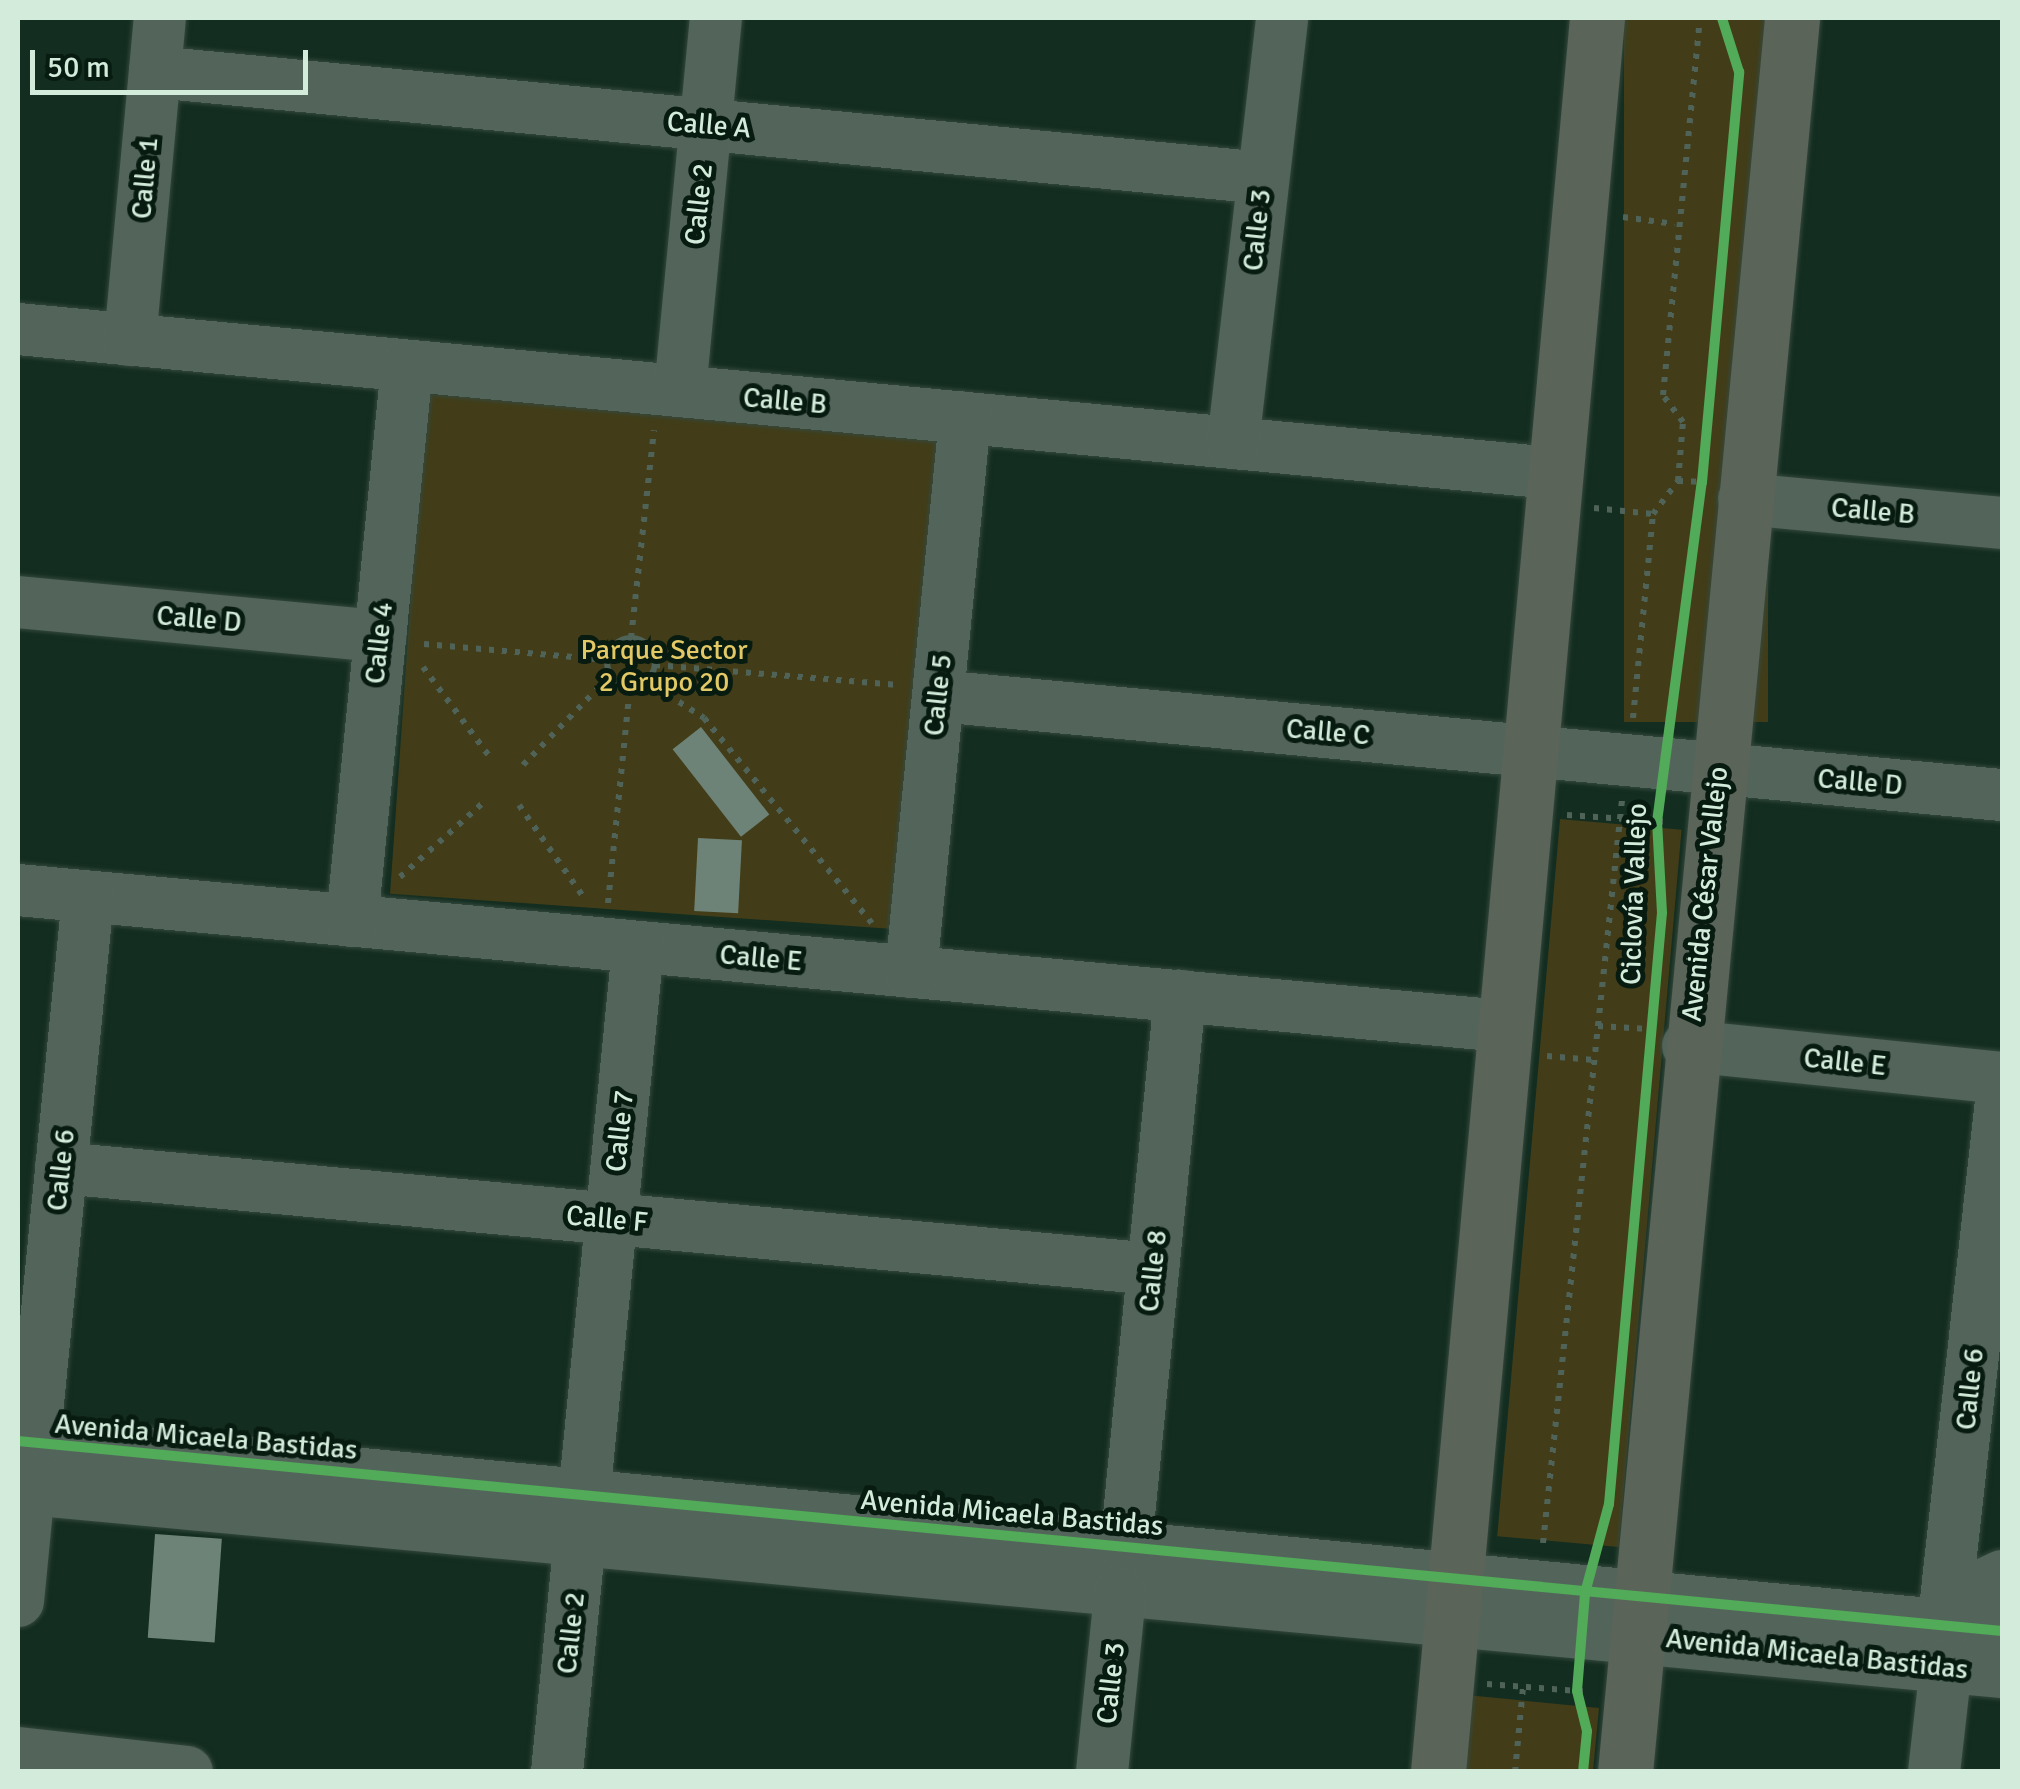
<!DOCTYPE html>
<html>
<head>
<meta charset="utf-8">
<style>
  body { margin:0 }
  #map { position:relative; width:2020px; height:1789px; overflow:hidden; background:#132d20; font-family:Signika,sans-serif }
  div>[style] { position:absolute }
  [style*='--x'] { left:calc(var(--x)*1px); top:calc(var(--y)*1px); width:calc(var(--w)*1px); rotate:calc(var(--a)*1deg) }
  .green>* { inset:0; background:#423d18; transform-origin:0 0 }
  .building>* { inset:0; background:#6e8377; transform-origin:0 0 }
  .path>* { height:6px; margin-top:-3px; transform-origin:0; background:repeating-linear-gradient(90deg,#506358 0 5px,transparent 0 13px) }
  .path>.ring { margin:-3px; padding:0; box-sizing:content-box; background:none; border:6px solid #506358; border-radius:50% }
  .roads { filter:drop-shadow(0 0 2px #35483d) drop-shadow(0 0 2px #35483d) }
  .minor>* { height:52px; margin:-26px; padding:0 26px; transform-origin:26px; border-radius:26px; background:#53655b }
  .major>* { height:55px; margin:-27.5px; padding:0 27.5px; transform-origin:27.5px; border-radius:27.5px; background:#5a6458 }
  .cycleway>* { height:10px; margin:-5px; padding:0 5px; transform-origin:5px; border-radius:5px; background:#51ab58 }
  span { translate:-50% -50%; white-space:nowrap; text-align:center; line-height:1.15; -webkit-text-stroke:10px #081b10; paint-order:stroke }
  .street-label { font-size:28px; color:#d3ebda }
  .park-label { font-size:28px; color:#e3c966 }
  .frame { position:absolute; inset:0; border:20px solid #d3ebda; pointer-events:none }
  .scale { position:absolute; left:30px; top:50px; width:278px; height:45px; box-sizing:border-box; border:5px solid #d3ebda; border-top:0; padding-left:12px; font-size:30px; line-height:35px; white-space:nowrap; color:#d3ebda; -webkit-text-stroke:8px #081b10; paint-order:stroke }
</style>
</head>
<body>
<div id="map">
  <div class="green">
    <div style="left:1624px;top:18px;width:144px;height:704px"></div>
    <div style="left:425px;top:394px;width:522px;height:501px;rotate:4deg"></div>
    <div style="left:1560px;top:819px;width:122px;height:720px;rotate:5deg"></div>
    <div style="clip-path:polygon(1466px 1695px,1599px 1708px,1593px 1771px,1459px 1772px)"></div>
  </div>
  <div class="building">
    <div style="left:701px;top:727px;width:111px;height:36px;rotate:52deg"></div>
    <div style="left:698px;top:838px;width:44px;height:73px;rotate:3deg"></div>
    <div style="left:155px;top:1534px;width:67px;height:104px;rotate:4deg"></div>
  </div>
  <div class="path">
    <div style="--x:1623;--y:217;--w:52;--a:7.7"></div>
    <div style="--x:1678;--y:481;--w:29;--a:2"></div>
    <div style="--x:1594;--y:508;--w:59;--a:5.8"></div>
    <div class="ring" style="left:607px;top:638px;width:42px;height:42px"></div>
    <div style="--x:631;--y:638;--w:209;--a:-83.7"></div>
    <div style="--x:424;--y:644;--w:184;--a:5"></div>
    <div style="--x:655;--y:665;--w:244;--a:4.7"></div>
    <div style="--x:423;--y:667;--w:116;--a:53.4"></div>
    <div style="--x:646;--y:681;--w:69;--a:32.5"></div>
    <div style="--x:704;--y:718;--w:265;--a:50.7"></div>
    <div style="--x:1633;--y:718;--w:205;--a:-84.4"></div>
    <div style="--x:1653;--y:514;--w:41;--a:-52.9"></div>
    <div style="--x:1678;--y:481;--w:59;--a:-85.2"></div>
    <div style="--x:1683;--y:422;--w:34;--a:-127"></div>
    <div style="--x:1663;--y:395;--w:379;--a:-84.4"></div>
    <div style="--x:523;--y:765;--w:124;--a:-45.7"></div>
    <div style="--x:519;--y:805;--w:113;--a:55"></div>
    <div style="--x:1567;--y:815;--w:103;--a:3.9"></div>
    <div style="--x:400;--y:877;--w:114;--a:-41.8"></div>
    <div style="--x:608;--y:903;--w:218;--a:-84.2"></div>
    <div style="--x:1598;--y:1026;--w:51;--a:3.4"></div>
    <div style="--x:1547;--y:1056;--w:47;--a:4.9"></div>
    <div style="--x:1543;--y:1543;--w:747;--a:-83.93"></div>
    <div style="--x:1487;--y:1684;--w:103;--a:4.4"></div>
    <div style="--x:1515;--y:1772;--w:85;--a:-84.6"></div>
  </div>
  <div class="roads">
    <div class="minor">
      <div style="--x:155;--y:72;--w:1113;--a:5.46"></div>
      <div style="--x:18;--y:329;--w:1541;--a:5.36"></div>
      <div style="--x:130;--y:340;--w:323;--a:-84.7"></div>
      <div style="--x:680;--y:391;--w:375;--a:-84.5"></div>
      <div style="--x:1233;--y:443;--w:428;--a:-83.4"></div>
      <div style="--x:1744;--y:499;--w:259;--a:5.3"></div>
      <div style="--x:18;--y:602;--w:364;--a:5.4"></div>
      <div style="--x:938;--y:696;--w:1069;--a:5.32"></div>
      <div style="--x:18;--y:890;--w:1492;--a:5.23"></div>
      <div style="--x:352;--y:921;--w:558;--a:-84.34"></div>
      <div style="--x:911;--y:972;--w:557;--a:-84.43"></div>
      <div style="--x:1688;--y:1046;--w:316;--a:5.8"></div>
      <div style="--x:61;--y:1168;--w:1097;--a:5.28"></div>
      <div style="--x:18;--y:1441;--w:1993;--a:5.47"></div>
      <div style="--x:34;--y:1443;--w:549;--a:-84.35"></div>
      <div style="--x:18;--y:1488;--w:1993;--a:5.3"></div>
      <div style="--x:1126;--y:1546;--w:553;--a:-84.39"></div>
      <div style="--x:18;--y:1601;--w:113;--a:-84.4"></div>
      <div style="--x:1947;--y:1602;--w:61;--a:-25.3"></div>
      <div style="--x:1943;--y:1627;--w:538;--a:-83.71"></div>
      <div style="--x:18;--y:1753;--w:170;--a:6.4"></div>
      <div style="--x:557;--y:1772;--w:829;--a:-84.39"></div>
      <div style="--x:1102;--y:1772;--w:179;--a:-84.2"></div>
      <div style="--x:1934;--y:1772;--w:106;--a:-83.5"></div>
    </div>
    <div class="major">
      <div style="--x:1438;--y:1772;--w:1761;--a:-84.82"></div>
      <div style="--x:1625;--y:1772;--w:1762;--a:-84.56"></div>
    </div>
  </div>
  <div class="cycleway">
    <div style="--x:18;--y:1441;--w:1993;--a:5.47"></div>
    <div style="--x:1583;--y:1772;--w:41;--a:-84.4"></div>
    <div style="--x:1587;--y:1731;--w:41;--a:-104"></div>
    <div style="--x:1577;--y:1691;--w:98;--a:-85.3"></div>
    <div style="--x:1585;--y:1593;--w:92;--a:-74.9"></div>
    <div style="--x:1609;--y:1504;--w:593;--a:-84.88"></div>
    <div style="--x:1662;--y:913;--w:91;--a:-93.1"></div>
    <div style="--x:1657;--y:822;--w:343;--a:-82.5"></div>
    <div style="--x:1702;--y:482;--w:412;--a:-84.8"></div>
    <div style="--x:1739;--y:72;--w:57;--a:-107.5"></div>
  </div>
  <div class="street-label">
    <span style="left:709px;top:125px;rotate:5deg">Calle A</span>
    <span style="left:145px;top:178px;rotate:-85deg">Calle 1</span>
    <span style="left:699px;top:204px;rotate:-84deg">Calle 2</span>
    <span style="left:1257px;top:230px;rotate:-84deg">Calle 3</span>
    <span style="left:785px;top:401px;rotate:5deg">Calle B</span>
    <span style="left:1873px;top:511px;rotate:5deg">Calle B</span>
    <span style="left:199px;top:619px;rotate:5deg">Calle D</span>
    <span style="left:379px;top:643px;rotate:-84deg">Calle 4</span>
    <span style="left:938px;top:695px;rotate:-84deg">Calle 5</span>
    <span style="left:1328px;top:732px;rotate:5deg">Calle C</span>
    <span style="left:1860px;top:782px;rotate:5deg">Calle D</span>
    <span style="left:1634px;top:894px;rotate:-88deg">Ciclovía Vallejo</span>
    <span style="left:1705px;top:894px;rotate:-84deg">Avenida César Vallejo</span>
    <span style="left:761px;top:958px;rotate:5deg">Calle E</span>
    <span style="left:1845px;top:1062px;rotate:6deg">Calle E</span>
    <span style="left:620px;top:1131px;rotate:-84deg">Calle 7</span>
    <span style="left:61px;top:1170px;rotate:-84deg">Calle 6</span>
    <span style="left:607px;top:1219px;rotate:5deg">Calle F</span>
    <span style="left:1153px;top:1271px;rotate:-84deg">Calle 8</span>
    <span style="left:1970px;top:1389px;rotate:-84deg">Calle 6</span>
    <span style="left:206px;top:1437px;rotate:5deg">Avenida Micaela Bastidas</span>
    <span style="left:1012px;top:1513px;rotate:5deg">Avenida Micaela Bastidas</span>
    <span style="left:571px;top:1633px;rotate:-84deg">Calle 2</span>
    <span style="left:1817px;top:1654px;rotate:6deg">Avenida Micaela Bastidas</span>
    <span style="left:1111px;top:1683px;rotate:-84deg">Calle 3</span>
  </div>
  <div class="park-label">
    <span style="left:664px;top:666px">Parque Sector<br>2 Grupo 20</span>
  </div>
  <div class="frame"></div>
  <div class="scale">50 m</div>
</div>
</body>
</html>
